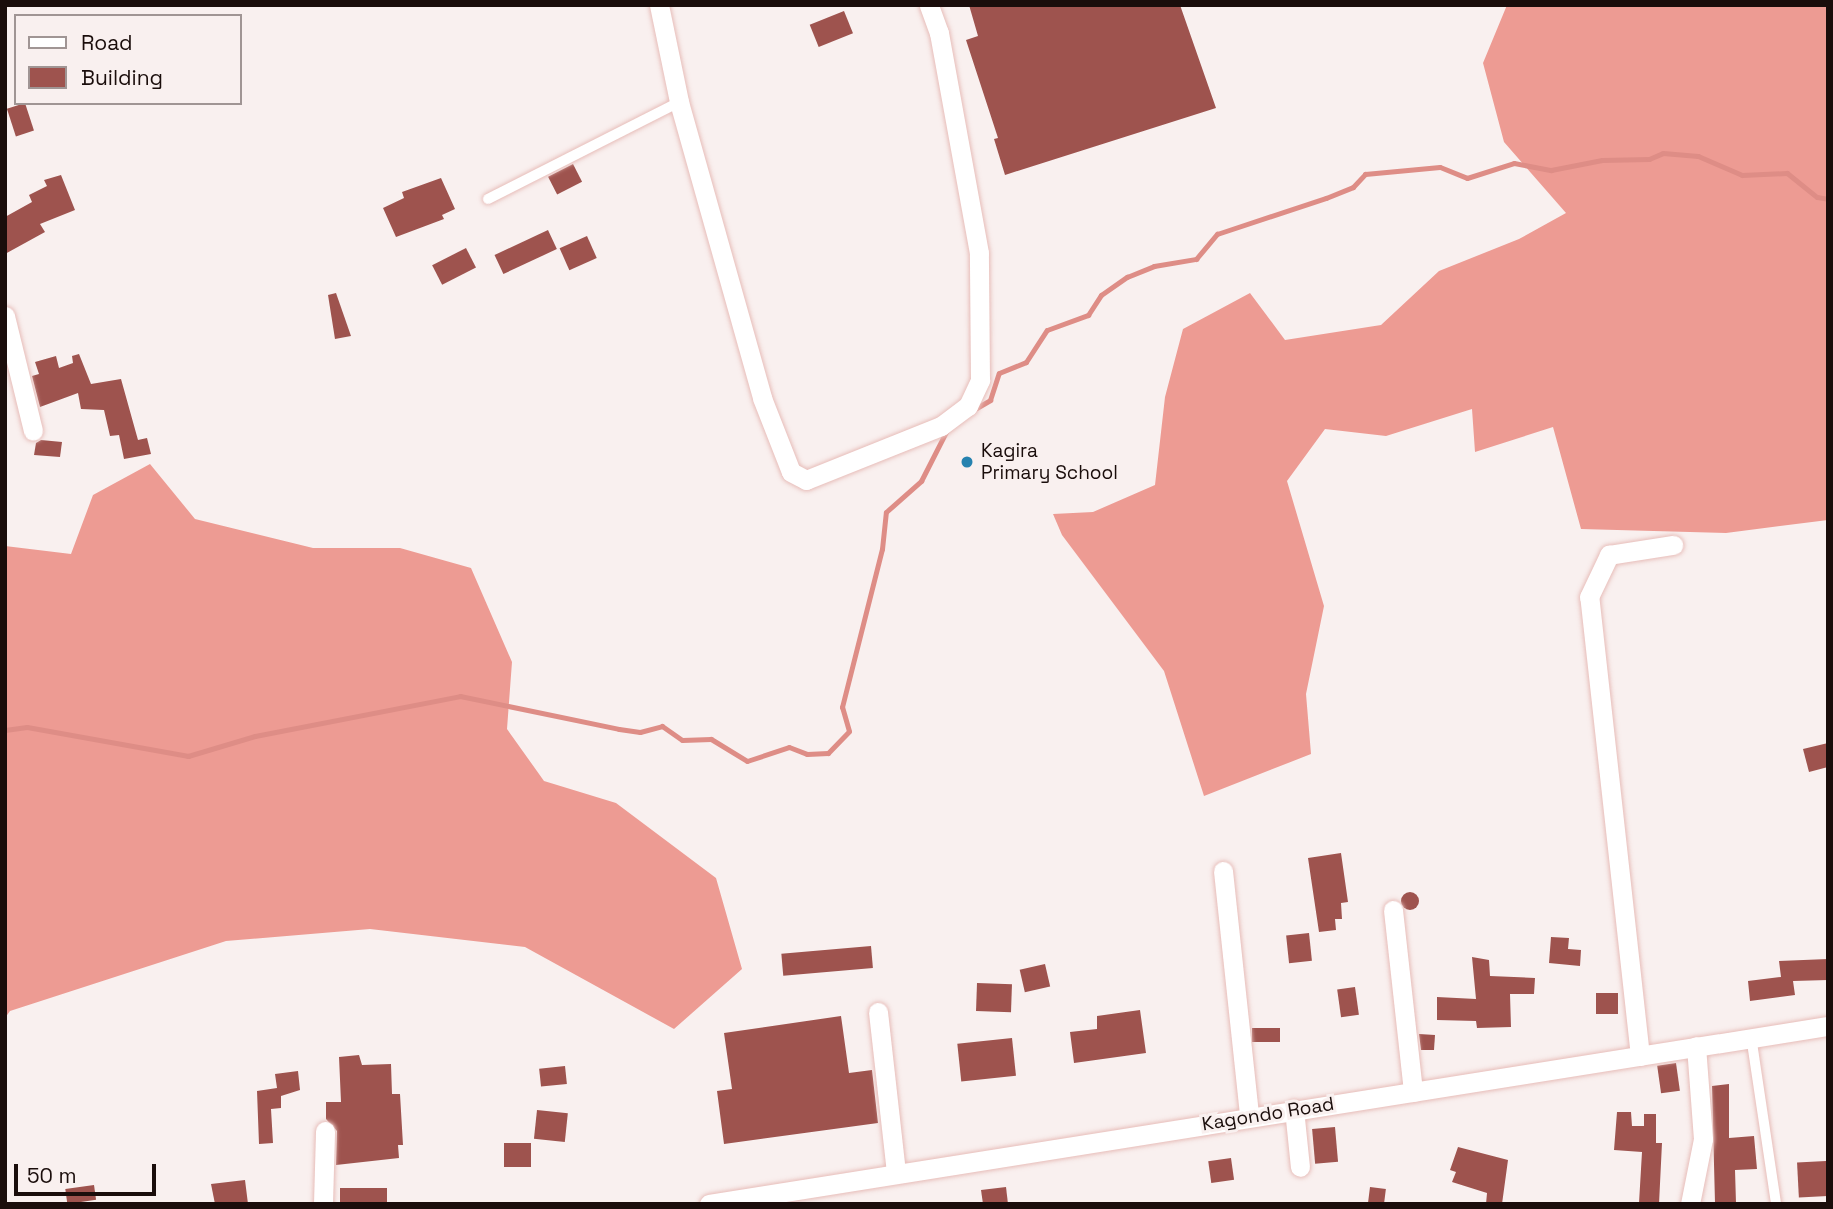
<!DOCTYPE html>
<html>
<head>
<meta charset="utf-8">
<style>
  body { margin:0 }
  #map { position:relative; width:1833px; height:1209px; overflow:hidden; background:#f9f0ef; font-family:"Space Grotesk",sans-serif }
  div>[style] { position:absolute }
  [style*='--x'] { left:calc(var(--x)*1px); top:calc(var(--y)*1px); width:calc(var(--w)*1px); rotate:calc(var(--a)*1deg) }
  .forest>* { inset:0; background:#ed9b93 }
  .stream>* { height:5px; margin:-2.5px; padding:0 2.5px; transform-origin:2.5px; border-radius:2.5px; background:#de8d86 }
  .building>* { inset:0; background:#9e534e; transform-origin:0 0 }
  .round { border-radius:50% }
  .roads { filter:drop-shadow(0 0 2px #e7bdb9) drop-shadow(0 0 2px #e7bdb9) }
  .service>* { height:10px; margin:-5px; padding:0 5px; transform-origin:5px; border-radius:5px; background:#fff }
  .minor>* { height:19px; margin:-9.5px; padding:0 9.5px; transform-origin:9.5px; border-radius:9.5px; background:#fff }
  .dots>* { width:19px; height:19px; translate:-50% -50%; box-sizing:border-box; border:4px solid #f9f0ef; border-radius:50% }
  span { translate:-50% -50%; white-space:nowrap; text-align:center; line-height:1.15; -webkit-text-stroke:6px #f9f0ef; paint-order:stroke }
  .poi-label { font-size:19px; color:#1a0d0b }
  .left { translate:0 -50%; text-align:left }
  .street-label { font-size:19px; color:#1a0d0b }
  .frame { position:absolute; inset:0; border:7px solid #1a0d0b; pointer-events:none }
  .legend { position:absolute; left:14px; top:14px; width:228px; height:91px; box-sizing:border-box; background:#f9f0ef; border:2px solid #a09594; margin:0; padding:9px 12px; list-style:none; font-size:21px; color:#1a0d0b }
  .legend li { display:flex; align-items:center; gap:14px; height:35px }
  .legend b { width:35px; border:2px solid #a09594 }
  .scale { position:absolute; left:14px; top:1164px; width:142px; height:32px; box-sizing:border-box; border:4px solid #1a0d0b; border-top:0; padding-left:9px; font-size:21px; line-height:24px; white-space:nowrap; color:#1a0d0b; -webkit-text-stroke:5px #f9f0ef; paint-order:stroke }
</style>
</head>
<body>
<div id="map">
  <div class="forest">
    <div style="clip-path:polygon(1507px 5px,1828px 5px,1828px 520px,1726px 533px,1581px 529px,1553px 427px,1475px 452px,1472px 409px,1386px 436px,1325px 429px,1287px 481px,1324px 606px,1306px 694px,1311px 754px,1204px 796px,1164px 671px,1062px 535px,1053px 514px,1093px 512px,1155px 485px,1165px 397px,1183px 329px,1250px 293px,1285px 340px,1381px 325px,1439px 271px,1519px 239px,1566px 213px,1504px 142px,1483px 63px)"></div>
    <div style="clip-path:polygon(150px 464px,195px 519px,313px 548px,400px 548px,471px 568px,512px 662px,507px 729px,544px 781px,616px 803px,716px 878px,742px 969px,674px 1029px,525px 947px,370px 929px,226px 941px,10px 1011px,5px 1018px,5px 546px,71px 554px,93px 495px)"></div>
  </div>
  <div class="stream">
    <div style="--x:973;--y:410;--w:20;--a:-30"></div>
    <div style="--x:990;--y:400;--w:28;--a:-72"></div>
    <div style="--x:999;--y:373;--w:29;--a:-22"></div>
    <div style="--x:1026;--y:362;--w:38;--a:-57"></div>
    <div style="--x:1047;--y:330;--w:44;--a:-20.1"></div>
    <div style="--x:1088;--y:315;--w:24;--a:-57"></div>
    <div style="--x:1101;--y:295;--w:32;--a:-35"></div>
    <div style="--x:1127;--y:277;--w:29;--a:-22"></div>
    <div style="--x:1154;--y:266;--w:43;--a:-9.5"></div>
    <div style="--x:1196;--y:259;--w:33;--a:-50"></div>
    <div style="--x:1217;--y:234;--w:115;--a:-18.3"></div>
    <div style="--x:1326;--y:198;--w:29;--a:-22"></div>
    <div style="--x:1353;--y:187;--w:18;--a:-47"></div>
    <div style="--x:1365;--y:174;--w:75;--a:-5.3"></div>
    <div style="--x:1440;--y:167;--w:29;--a:22"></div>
    <div style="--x:1467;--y:178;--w:49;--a:-17.7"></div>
    <div style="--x:1514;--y:163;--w:38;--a:11"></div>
    <div style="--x:1551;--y:170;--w:52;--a:-11.1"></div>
    <div style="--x:1602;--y:160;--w:47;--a:-1.2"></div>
    <div style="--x:1649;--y:159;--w:15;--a:-23"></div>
    <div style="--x:1663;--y:153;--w:35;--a:5"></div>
    <div style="--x:1698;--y:156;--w:48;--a:23.4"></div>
    <div style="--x:1742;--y:175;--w:45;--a:-2.5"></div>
    <div style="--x:1787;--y:173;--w:38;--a:39"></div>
    <div style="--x:1817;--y:197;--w:11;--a:10"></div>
    <div style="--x:5;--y:730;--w:22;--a:-8"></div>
    <div style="--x:27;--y:727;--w:164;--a:10.2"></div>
    <div style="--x:188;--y:756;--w:70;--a:-16.6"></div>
    <div style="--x:255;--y:736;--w:209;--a:-11"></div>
    <div style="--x:460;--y:696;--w:162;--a:11.7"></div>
    <div style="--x:619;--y:729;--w:21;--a:8"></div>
    <div style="--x:640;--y:732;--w:23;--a:-15"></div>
    <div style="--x:662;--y:726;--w:24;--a:35"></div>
    <div style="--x:682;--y:740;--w:29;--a:-2"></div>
    <div style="--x:711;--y:739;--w:42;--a:31.4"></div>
    <div style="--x:747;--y:761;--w:44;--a:-18.4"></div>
    <div style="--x:789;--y:747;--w:19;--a:21"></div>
    <div style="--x:807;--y:754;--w:21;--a:-3"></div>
    <div style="--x:828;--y:753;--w:30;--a:-46"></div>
    <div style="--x:849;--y:731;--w:25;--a:-106"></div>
    <div style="--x:842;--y:707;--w:163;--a:-75.8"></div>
    <div style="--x:882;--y:549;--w:37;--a:-84"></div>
    <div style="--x:886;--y:512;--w:47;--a:-41.5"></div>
    <div style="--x:921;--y:481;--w:57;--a:-63"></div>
  </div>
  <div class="building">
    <div style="clip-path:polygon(969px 5px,1180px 5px,1216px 108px,1005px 175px,994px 139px,998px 138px,966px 40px,978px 36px)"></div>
    <div style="left:844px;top:11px;width:24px;height:37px;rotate:68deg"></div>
    <div style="left:25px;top:103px;width:29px;height:19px;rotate:72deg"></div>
    <div style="left:573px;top:164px;width:20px;height:28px;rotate:63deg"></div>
    <div style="clip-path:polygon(61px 175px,75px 210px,40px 224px,45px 232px,5px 254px,5px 217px,32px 202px,29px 195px,47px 186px,44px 180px)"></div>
    <div style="clip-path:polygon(441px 178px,455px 209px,442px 215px,444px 219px,396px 237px,383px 208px,404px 198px,402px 192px)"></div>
    <div style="left:548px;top:230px;width:21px;height:59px;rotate:65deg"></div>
    <div style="left:587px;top:236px;width:24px;height:30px;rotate:66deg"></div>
    <div style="left:466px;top:248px;width:22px;height:38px;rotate:63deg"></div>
    <div style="clip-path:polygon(336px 293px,351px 336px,335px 339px,328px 295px)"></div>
    <div style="clip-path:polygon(79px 354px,91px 384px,121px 379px,138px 440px,147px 438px,151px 454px,124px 459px,119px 435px,110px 436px,104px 410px,81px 409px,78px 393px,40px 407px,32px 376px,39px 374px,35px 362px,56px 356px,59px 368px,73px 363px,72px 356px)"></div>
    <div style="clip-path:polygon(41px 440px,62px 442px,60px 457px,34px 455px,36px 443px)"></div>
    <div style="clip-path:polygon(1828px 743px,1828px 767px,1809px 772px,1803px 749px)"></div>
    <div style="clip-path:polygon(1341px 853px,1348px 902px,1341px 903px,1342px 919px,1335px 919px,1336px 930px,1319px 932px,1308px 858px)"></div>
    <div class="round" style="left:1401px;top:892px;width:18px;height:18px"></div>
    <div style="left:1309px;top:933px;width:28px;height:23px;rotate:84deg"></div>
    <div style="clip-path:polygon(1551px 937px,1569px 938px,1568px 949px,1581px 950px,1580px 966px,1549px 963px)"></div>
    <div style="left:871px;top:946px;width:22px;height:90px;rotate:85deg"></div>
    <div style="clip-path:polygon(1472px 957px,1489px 960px,1490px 976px,1535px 978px,1534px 994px,1510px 994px,1511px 1027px,1477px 1028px,1476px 1021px,1437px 1020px,1437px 997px,1476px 999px)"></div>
    <div style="clip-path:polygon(1828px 959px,1828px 980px,1793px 981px,1795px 995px,1750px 1001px,1748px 981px,1781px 977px,1779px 961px)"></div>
    <div style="left:1045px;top:964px;width:23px;height:26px;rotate:77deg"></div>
    <div style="left:977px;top:983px;width:35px;height:28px;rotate:2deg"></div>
    <div style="left:1355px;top:987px;width:28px;height:18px;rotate:82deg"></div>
    <div style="left:1596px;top:993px;width:22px;height:21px"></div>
    <div style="clip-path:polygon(1140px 1010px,1146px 1053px,1074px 1063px,1070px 1032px,1097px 1029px,1097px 1016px)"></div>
    <div style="clip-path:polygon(841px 1016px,849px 1073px,872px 1070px,878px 1123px,724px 1144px,717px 1091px,732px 1089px,724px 1033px)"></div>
    <div style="left:1280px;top:1028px;width:14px;height:28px;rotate:90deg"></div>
    <div style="clip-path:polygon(1419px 1034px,1435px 1035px,1434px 1050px,1421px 1050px)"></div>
    <div style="left:1012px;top:1038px;width:38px;height:55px;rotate:84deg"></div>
    <div style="clip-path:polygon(359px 1055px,362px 1065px,391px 1064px,392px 1094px,400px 1094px,403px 1145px,398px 1145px,399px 1158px,336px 1165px,337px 1131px,326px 1119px,326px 1102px,341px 1102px,339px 1057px)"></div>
    <div style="left:1676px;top:1063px;width:28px;height:19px;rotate:82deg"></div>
    <div style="left:565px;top:1066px;width:18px;height:26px;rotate:84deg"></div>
    <div style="clip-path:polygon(298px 1071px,300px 1090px,281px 1096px,281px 1108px,271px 1109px,273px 1143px,259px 1144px,257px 1091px,277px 1088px,275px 1074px)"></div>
    <div style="clip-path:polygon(1729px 1084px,1729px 1138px,1754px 1136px,1757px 1169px,1735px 1170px,1736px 1203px,1715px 1203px,1712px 1086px)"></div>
    <div style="left:537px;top:1110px;width:31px;height:29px;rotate:6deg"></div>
    <div style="clip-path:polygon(1617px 1112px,1631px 1112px,1632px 1126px,1644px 1126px,1644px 1114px,1656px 1114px,1656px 1143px,1662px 1143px,1659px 1204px,1639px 1203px,1642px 1152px,1614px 1150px)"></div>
    <div style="left:1335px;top:1127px;width:35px;height:23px;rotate:85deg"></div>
    <div style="left:504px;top:1143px;width:27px;height:24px"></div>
    <div style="clip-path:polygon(1458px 1147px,1508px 1160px,1502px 1204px,1486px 1204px,1487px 1193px,1452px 1182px,1456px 1172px,1450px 1170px)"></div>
    <div style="left:1231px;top:1158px;width:22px;height:23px;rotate:82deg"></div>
    <div style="left:1826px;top:1161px;width:35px;height:29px;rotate:87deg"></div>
    <div style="clip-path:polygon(245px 1180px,248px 1204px,215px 1204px,211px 1184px)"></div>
    <div style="left:94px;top:1185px;width:15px;height:29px;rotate:82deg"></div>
    <div style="clip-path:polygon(1006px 1187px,1008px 1204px,983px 1204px,981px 1190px)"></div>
    <div style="left:1370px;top:1187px;width:16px;height:17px;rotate:7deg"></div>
    <div style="left:387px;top:1188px;width:16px;height:47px;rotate:90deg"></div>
  </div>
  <div class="roads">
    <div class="service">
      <div style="--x:488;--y:199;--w:214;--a:-26.9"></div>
      <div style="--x:1751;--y:1036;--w:170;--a:81.5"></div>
    </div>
    <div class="minor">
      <div style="--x:659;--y:5;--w:99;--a:78.3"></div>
      <div style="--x:679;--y:102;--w:307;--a:74.3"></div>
      <div style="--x:762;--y:398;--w:79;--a:68.6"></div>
      <div style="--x:791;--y:472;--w:17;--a:28"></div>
      <div style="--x:806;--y:480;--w:145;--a:-21.8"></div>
      <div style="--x:941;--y:426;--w:34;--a:-37"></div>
      <div style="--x:968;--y:406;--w:29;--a:-65"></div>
      <div style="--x:980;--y:380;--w:127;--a:-90.5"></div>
      <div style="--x:979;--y:253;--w:224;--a:-100.3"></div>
      <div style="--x:939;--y:33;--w:30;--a:-110"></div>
      <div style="--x:5;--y:316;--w:118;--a:76.3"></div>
      <div style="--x:1223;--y:871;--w:245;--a:83.9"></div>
      <div style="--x:1393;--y:910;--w:183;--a:83.7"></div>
      <div style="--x:878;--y:1012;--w:162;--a:83.6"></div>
      <div style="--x:1640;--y:1056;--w:462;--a:-96.3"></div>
      <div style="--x:1589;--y:597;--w:47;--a:-64.5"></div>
      <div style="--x:1609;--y:555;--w:65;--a:-8.9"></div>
      <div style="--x:1294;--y:1109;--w:58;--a:84.1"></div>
      <div style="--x:323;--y:1204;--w:73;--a:-88.4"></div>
      <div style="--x:709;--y:1204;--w:1133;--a:-9.04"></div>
      <div style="--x:1690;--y:1204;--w:66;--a:-78.7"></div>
      <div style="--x:1703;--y:1139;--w:93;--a:-94.3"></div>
    </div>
  </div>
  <div class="dots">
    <div style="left:967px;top:462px;background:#2682af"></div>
  </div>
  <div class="poi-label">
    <span class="left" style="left:981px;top:462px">Kagira<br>Primary School</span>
  </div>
  <div class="street-label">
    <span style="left:1268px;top:1114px;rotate:-9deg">Kagondo Road</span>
  </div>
  <div class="frame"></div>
  <ul class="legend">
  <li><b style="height:9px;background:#fff"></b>Road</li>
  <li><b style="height:19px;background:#9e534e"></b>Building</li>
  </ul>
  <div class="scale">50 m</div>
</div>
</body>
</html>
